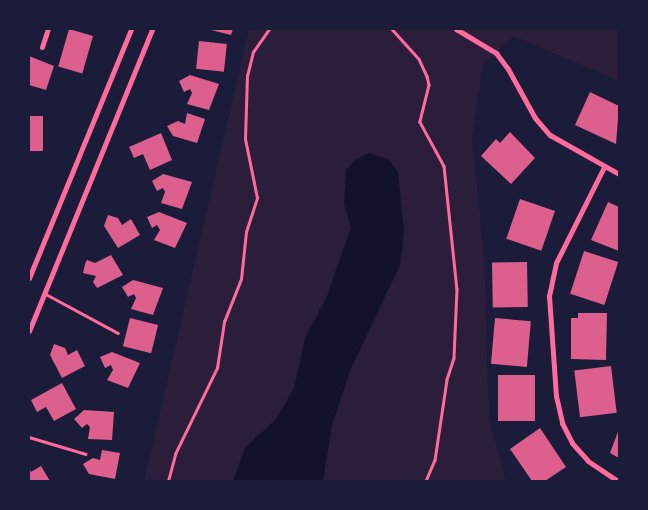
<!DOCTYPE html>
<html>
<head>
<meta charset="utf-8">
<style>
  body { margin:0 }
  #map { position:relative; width:648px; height:510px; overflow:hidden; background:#1b1b3a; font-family:"DejaVu Sans",sans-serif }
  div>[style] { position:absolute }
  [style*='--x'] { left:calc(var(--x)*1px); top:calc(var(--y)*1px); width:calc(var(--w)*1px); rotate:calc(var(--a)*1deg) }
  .green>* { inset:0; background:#2a1e3b }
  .water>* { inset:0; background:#12122b }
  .building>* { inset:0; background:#dd5f8e; transform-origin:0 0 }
  .path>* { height:2.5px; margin:-1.25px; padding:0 1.25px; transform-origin:1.25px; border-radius:1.25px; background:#ff6b9d }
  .service>* { height:2.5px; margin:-1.25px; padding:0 1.25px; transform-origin:1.25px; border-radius:1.25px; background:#ff6b9d }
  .minor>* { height:5px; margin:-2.5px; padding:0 2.5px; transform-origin:2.5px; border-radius:2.5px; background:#ff6b9d }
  span { translate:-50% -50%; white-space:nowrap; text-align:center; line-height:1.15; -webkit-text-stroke:4px #1b1b3a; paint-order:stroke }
  .frame { position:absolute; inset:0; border:30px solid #1b1b3a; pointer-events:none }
</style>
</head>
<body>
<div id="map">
  <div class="green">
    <div style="clip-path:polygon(249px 29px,619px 29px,619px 81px,513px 36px,483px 65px,472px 140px,484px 253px,489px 419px,506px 481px,144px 481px)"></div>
  </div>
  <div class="water">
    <div style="clip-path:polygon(369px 153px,388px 159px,398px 172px,404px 230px,400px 265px,350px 371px,332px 425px,323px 481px,233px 481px,245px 448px,276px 419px,294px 388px,305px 338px,327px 296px,351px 227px,344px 205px,346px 170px,355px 160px)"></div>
  </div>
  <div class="building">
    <div style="left:69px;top:29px;width:25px;height:39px;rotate:16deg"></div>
    <div style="clip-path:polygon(207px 29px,233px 29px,231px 35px)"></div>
    <div style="left:199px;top:41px;width:28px;height:28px;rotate:6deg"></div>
    <div style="clip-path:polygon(29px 56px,54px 66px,46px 90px,29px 85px)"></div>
    <div style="clip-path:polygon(190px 75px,219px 84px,209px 110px,187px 104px,192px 93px,190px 89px,184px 92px,179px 81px)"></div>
    <div style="clip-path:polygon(590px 92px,619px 106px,616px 144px,575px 125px)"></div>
    <div style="clip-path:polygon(187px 113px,205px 119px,197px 143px,173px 136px,167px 126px,178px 121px,185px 124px)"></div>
    <div style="left:29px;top:116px;width:14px;height:35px"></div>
    <div style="clip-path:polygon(510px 132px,535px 158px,511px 184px,481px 156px,496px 139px,500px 143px)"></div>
    <div style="clip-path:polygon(161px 133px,172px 160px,150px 170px,143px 154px,134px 158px,129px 147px)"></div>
    <div style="clip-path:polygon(163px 174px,192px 182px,182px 209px,161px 203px,165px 192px,163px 188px,157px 191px,152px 181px)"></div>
    <div style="left:520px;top:199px;width:37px;height:42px;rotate:19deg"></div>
    <div style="clip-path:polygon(608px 202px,619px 207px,619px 251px,591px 240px)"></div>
    <div style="clip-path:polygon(159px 212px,187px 223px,175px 248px,154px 240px,160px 230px,157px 225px,152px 228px,147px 217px)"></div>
    <div style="clip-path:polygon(108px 215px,118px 218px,122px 225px,131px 219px,140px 235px,118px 248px,104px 226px)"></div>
    <div style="left:584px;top:251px;width:36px;height:45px;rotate:18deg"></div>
    <div style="clip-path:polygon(111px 255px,123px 275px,97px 288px,93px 282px,96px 276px,83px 273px,85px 264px,87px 260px,95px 263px)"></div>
    <div style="left:527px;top:262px;width:45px;height:35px;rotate:89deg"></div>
    <div style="clip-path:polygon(133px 280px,163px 288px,153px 315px,131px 309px,136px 298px,134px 294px,128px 297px,122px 287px)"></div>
    <div style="clip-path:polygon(578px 313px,607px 313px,606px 360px,571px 359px,571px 318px,578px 318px)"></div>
    <div style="left:130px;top:318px;width:29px;height:29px;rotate:14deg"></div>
    <div style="left:495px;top:318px;width:36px;height:46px;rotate:5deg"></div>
    <div style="clip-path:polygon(54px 344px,65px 348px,68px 355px,77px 350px,85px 366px,62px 378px,50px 355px)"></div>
    <div style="clip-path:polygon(112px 352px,140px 363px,128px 388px,107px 380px,113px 370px,111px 365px,105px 368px,100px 357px)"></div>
    <div style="left:611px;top:366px;width:47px;height:37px;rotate:83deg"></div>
    <div style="left:498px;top:375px;width:37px;height:46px"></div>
    <div style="clip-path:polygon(62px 383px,76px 409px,54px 421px,46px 407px,37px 412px,31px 400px)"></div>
    <div style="clip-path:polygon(84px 410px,114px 412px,112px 440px,88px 439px,90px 427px,87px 424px,82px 428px,74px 419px)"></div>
    <div style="clip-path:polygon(540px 428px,566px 467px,545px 481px,532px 481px,510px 449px)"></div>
    <div style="clip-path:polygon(619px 429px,619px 458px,610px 453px)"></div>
    <div style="clip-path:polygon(102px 450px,120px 453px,115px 479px,89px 474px,83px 464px,93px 458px,100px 460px)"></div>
    <div style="clip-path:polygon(41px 466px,50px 481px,29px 481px,29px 467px,31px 472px)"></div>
  </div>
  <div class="path">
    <div style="--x:392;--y:29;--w:40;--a:48"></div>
    <div style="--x:419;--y:59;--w:19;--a:65"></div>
    <div style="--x:427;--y:76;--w:9;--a:77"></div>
    <div style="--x:429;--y:85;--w:38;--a:104"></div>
    <div style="--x:420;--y:122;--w:50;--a:61.4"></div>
    <div style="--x:444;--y:166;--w:124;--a:84"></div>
    <div style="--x:457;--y:289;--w:69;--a:92.5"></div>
    <div style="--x:454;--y:358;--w:23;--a:108"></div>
    <div style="--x:447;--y:380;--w:81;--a:98.5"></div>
    <div style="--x:435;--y:460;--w:23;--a:113"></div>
    <div style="--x:168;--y:481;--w:28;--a:-75"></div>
    <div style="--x:175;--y:454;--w:96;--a:-64"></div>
    <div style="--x:217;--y:368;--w:47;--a:-81.3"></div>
    <div style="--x:224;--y:322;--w:46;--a:-68.4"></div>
    <div style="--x:241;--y:279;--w:47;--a:-83.9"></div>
    <div style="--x:246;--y:232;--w:36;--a:-72"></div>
    <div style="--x:257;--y:198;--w:60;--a:-101.5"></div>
    <div style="--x:245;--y:139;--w:63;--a:-88.2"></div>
    <div style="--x:247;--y:76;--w:25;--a:-76"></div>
    <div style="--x:253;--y:52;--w:28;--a:-55"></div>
  </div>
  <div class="service">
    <div style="--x:44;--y:293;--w:84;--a:28.4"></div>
    <div style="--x:29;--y:437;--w:59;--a:16.6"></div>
  </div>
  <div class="minor">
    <div style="--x:456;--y:29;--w:47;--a:31"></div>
    <div style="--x:496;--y:53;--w:20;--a:53"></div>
    <div style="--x:508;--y:69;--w:56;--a:61.1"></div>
    <div style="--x:535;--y:118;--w:23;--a:49"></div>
    <div style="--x:550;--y:135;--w:79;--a:29.5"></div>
    <div style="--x:42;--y:47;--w:19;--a:-72"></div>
    <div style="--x:604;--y:167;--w:107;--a:116.6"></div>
    <div style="--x:556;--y:263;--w:34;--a:102"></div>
    <div style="--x:549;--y:296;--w:100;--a:86"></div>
    <div style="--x:556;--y:396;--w:28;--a:77"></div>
    <div style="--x:562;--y:423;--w:22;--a:63"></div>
    <div style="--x:572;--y:443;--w:24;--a:48"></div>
    <div style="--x:588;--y:461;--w:36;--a:34"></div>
    <div style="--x:29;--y:278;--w:269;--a:-67.7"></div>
    <div style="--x:29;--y:331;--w:326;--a:-67.8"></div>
  </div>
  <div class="frame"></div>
</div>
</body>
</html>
